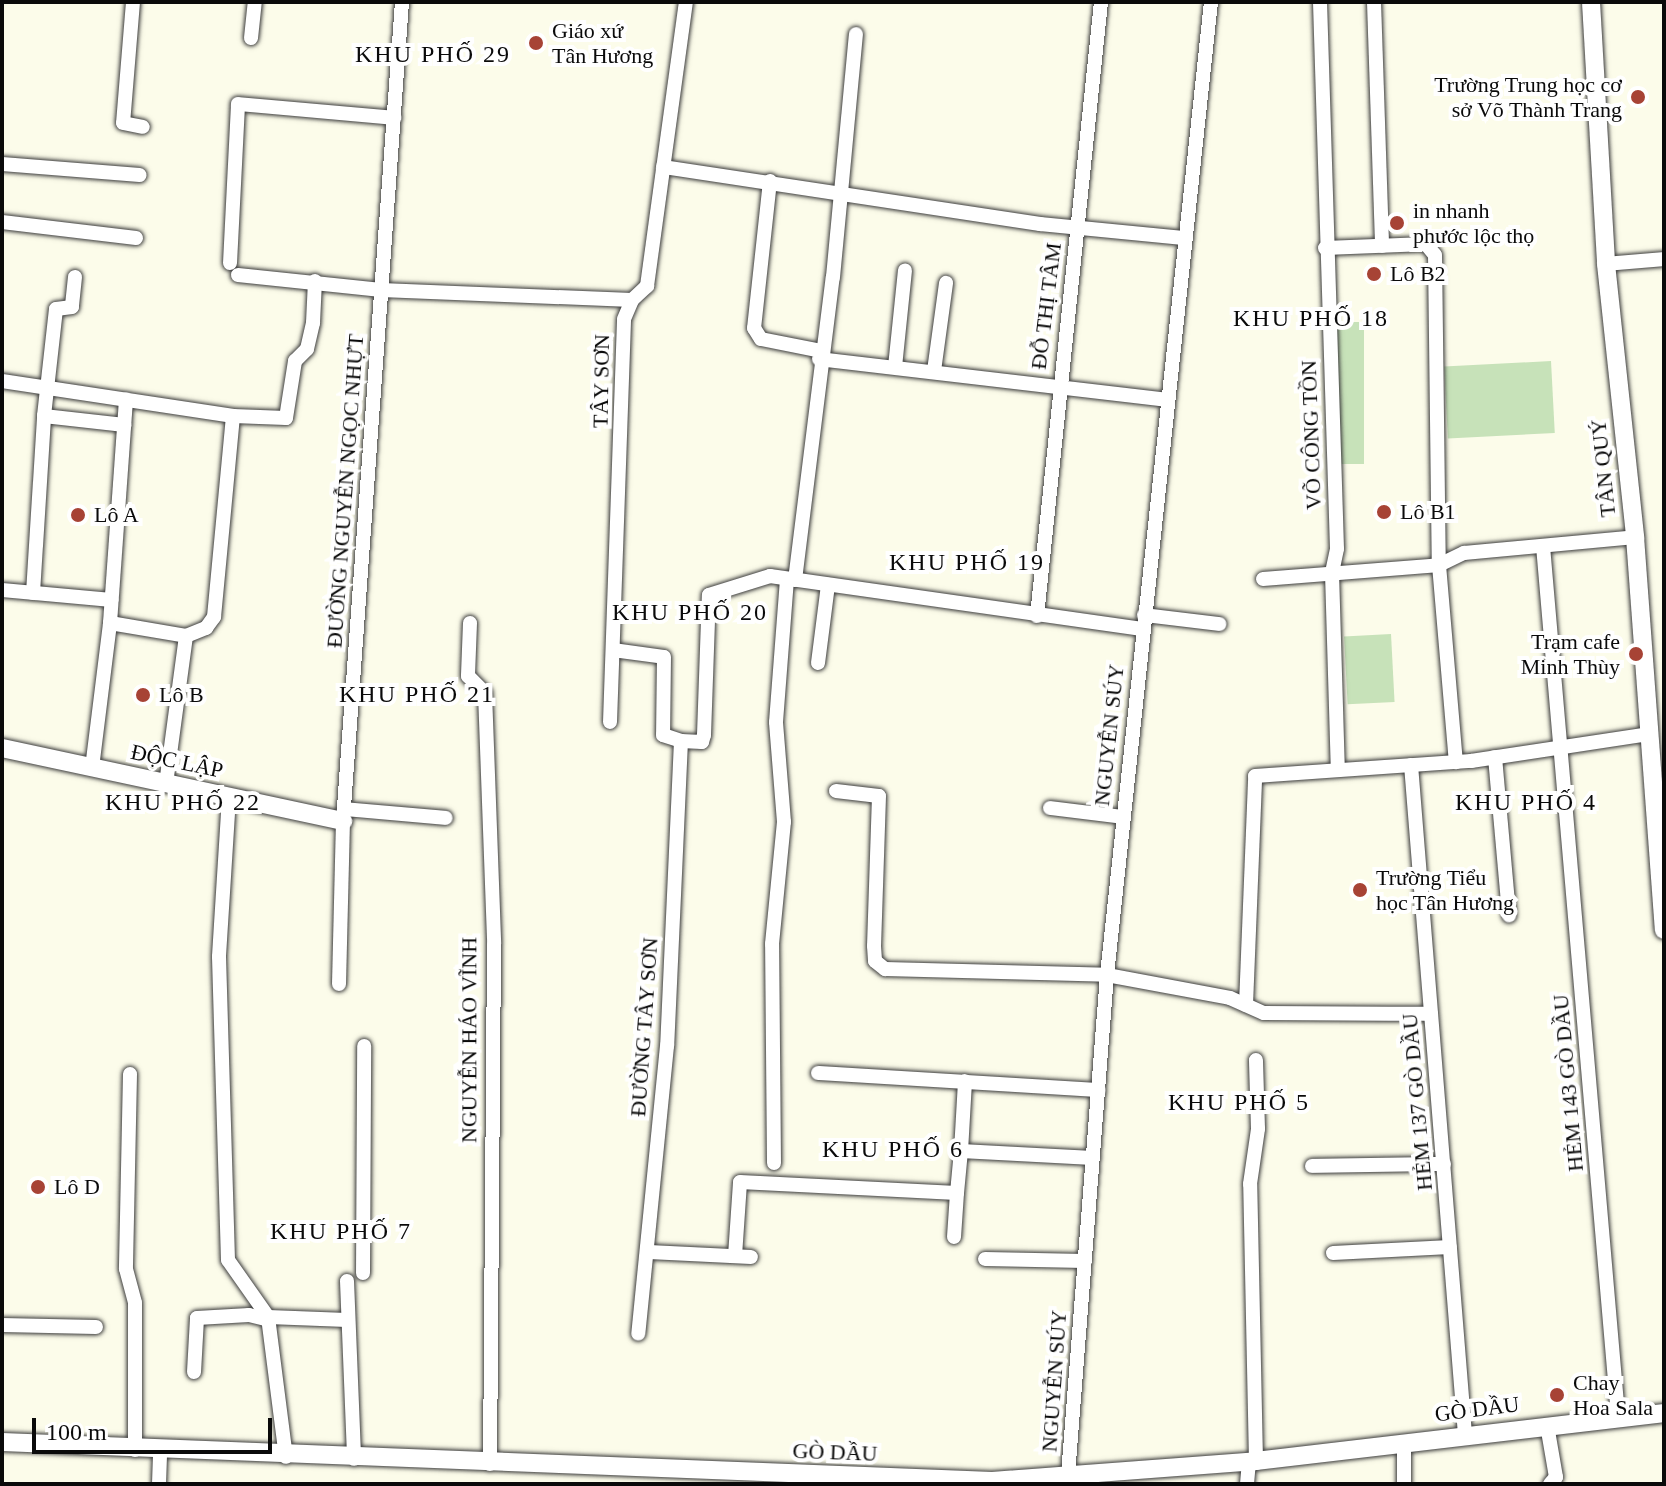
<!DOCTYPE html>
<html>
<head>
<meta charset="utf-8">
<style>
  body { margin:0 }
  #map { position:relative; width:1666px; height:1486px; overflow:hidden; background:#fcfcea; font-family:Georgia,serif }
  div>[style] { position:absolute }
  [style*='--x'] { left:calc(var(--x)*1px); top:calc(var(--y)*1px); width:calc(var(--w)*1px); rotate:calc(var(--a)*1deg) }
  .green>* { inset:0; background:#c7e2b9; transform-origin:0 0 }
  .roads { filter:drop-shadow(0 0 2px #3d3d3d) drop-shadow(0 0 2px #3d3d3d) }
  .minor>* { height:14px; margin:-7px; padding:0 7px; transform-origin:7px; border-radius:7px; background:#fff }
  .tertiary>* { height:18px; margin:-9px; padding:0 9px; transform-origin:9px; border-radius:9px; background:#fff }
  .dots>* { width:22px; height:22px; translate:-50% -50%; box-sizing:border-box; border:4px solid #fff; border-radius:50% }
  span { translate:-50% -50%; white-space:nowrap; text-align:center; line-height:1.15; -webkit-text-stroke:8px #fff; paint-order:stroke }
  .poi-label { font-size:22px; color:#0a0a0a }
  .left { translate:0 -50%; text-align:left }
  .right { translate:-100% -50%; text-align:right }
  .street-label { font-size:22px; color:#0a0a0a }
  .neighbourhood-label { font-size:24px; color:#0a0a0a; letter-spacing:2px }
  .frame { position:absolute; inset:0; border:4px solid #0a0a0a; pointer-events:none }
  .scale { position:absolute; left:32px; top:1418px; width:240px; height:36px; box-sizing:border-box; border:4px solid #0a0a0a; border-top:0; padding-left:10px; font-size:24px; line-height:28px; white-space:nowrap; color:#0a0a0a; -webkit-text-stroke:6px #fff; paint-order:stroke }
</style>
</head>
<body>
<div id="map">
  <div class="green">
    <div style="left:1336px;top:322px;width:28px;height:142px"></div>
    <div style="left:1551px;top:361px;width:72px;height:107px;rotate:87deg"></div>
    <div style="left:1391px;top:634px;width:68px;height:47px;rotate:87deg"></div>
  </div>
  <div class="roads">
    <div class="minor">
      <div style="--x:133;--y:2;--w:121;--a:94.7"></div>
      <div style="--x:123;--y:123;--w:20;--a:11"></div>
      <div style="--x:1320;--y:2;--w:547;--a:88.22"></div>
      <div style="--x:1337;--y:549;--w:25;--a:102"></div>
      <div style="--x:1332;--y:573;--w:197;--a:88.3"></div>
      <div style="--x:1374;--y:2;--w:244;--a:88.1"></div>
      <div style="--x:251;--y:38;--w:36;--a:-84"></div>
      <div style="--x:2;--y:164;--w:138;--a:4.6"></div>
      <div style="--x:663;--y:167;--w:381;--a:8.6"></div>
      <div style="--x:1040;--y:224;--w:144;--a:5.6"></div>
      <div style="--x:770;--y:181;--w:148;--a:96.2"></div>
      <div style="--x:754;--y:328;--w:13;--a:58"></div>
      <div style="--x:761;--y:339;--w:61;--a:11.3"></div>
      <div style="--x:2;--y:222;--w:135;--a:6.8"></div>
      <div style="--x:1325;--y:248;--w:101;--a:-2.3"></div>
      <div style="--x:1426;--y:244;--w:14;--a:51"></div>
      <div style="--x:1435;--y:255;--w:310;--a:89.3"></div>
      <div style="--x:1439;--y:565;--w:198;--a:85.1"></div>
      <div style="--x:230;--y:263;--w:159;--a:-87.1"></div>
      <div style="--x:238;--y:104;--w:157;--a:5.1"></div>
      <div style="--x:1606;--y:264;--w:58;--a:-4.9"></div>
      <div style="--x:238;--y:275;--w:144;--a:6"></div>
      <div style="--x:381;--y:290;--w:251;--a:2.3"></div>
      <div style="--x:75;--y:277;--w:30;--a:96"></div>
      <div style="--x:72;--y:307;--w:16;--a:173"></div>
      <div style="--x:56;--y:309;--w:108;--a:96.4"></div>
      <div style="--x:44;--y:416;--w:81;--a:6.4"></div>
      <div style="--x:819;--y:359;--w:349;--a:6.7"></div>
      <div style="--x:895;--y:367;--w:97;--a:-84.1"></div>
      <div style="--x:934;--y:371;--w:89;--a:-82.2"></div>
      <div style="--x:2;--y:381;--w:234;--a:8.6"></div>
      <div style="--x:233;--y:416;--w:53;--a:2.2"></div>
      <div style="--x:286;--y:418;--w:58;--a:-81"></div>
      <div style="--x:295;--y:361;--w:17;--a:-45"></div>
      <div style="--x:307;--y:349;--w:27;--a:-77"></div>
      <div style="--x:313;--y:323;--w:42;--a:-87.3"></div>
      <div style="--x:1543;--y:546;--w:873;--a:85.07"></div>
      <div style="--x:1263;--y:579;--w:177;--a:-4.5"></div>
      <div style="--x:1439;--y:565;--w:28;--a:-26"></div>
      <div style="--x:1464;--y:553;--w:172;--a:-5.3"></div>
      <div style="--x:795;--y:580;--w:305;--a:-82.9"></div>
      <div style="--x:833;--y:277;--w:244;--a:-84.6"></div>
      <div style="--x:2;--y:590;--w:110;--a:5.2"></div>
      <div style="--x:33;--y:593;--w:177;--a:-86.4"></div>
      <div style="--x:1144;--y:615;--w:76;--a:6.8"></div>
      <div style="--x:1037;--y:616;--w:617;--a:-84.05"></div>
      <div style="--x:110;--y:623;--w:77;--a:9.7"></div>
      <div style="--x:186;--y:636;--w:148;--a:97.7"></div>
      <div style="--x:470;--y:623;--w:53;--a:92.2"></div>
      <div style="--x:468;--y:676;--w:24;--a:45"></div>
      <div style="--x:485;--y:693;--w:251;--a:87.9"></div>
      <div style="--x:494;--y:944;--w:520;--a:90.44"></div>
      <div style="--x:186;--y:636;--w:22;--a:-22"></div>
      <div style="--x:206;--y:628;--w:14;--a:-54"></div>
      <div style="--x:214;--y:617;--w:202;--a:-84.6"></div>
      <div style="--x:613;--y:650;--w:51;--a:7.8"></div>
      <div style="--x:664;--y:657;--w:78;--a:90.7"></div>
      <div style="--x:663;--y:735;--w:19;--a:18"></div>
      <div style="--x:681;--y:741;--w:305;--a:92.6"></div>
      <div style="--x:667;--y:1046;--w:289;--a:95.7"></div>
      <div style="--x:818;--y:663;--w:79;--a:-82.7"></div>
      <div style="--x:610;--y:722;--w:403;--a:-88"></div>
      <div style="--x:624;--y:319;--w:21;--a:-67"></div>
      <div style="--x:632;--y:300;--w:21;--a:-43"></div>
      <div style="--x:647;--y:286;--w:287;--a:-82.2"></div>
      <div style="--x:681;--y:741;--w:21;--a:3"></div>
      <div style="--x:702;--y:742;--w:7;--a:-74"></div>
      <div style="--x:704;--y:735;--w:140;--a:-88"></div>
      <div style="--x:709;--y:595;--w:64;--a:-17.3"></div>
      <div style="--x:770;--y:576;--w:376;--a:8.1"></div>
      <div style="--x:1495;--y:757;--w:159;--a:84.9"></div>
      <div style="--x:1411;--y:765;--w:672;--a:85.39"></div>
      <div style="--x:92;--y:768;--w:146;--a:-82.9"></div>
      <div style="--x:110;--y:623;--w:224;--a:-85.9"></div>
      <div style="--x:836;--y:791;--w:43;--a:6.6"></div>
      <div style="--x:879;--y:796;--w:150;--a:91.9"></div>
      <div style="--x:874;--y:946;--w:15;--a:86"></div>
      <div style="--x:875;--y:961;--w:13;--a:39"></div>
      <div style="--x:885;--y:969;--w:222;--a:1.5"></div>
      <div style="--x:1107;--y:975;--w:125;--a:10.6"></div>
      <div style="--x:1230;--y:998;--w:37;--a:24"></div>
      <div style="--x:1264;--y:1013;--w:167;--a:0.3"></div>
      <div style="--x:229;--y:797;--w:160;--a:93.6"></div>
      <div style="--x:219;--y:957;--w:303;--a:88.3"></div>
      <div style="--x:228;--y:1260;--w:70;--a:54.9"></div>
      <div style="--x:268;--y:1317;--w:141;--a:82.7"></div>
      <div style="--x:1050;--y:808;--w:74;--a:7"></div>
      <div style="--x:344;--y:809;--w:102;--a:5"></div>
      <div style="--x:339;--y:984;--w:163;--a:-88.6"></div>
      <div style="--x:343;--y:821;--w:821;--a:-85.88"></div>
      <div style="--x:1246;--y:1005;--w:229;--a:-87.7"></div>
      <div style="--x:1255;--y:776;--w:217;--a:-4"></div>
      <div style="--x:1471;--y:761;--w:181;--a:-8.6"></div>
      <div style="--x:818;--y:1073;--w:281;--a:3.5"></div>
      <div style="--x:130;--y:1074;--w:195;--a:91.2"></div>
      <div style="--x:126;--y:1269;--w:35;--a:75"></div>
      <div style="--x:135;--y:1303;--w:147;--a:90"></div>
      <div style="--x:961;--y:1151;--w:70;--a:-86.7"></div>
      <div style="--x:774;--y:1163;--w:219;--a:-90.5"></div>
      <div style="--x:772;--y:944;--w:123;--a:-84.4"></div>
      <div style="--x:784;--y:822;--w:100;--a:-94.6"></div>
      <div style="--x:776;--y:722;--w:143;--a:-85.6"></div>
      <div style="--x:1312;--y:1166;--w:132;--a:-0.9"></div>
      <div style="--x:954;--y:1237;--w:44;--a:-86.1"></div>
      <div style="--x:649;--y:1252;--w:102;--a:2.8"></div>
      <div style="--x:1333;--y:1253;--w:117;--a:-2.9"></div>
      <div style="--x:735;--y:1256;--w:74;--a:-86.1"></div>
      <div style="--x:740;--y:1182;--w:217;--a:2.9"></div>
      <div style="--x:957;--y:1193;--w:42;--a:-84.6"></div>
      <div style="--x:961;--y:1151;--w:132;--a:3"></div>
      <div style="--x:985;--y:1259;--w:100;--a:1.1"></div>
      <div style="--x:363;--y:1273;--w:227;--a:-89.7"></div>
      <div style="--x:347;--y:1281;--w:178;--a:87.7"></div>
      <div style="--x:268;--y:1317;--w:79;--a:2.2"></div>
      <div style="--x:2;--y:1325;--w:94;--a:1.2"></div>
      <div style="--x:194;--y:1372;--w:54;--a:-86.8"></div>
      <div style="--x:197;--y:1318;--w:52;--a:-3.3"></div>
      <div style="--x:249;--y:1315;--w:21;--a:14"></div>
      <div style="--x:1547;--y:1425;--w:53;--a:80.2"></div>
      <div style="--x:1556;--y:1477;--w:9;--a:131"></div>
      <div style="--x:1256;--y:1461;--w:277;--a:-91.2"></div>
      <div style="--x:1250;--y:1184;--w:56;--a:-81.7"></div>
      <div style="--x:1258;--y:1129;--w:69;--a:-91.7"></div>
      <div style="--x:1068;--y:1475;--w:502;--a:-85.54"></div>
      <div style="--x:1107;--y:975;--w:979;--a:-83.9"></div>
      <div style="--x:159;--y:1484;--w:33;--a:-88"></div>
      <div style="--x:1247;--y:1484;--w:23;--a:-85"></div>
      <div style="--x:1404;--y:1484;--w:41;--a:-90"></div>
    </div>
    <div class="tertiary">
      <div style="--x:1591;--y:2;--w:262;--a:86.7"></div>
      <div style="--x:1606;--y:264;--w:275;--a:83.9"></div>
      <div style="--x:1635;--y:537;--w:394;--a:85.8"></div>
      <div style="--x:2;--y:748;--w:349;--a:12.1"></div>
      <div style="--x:2;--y:1442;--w:991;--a:2.26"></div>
      <div style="--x:992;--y:1481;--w:265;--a:-4.3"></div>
      <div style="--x:1256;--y:1461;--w:411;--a:-6.7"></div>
    </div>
  </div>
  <div class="dots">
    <div style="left:536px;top:43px;background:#a74335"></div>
    <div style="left:1638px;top:97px;background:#a74335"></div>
    <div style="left:1397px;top:223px;background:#a74335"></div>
    <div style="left:1374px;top:274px;background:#a74335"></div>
    <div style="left:1384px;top:512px;background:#a74335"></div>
    <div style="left:78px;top:515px;background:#a74335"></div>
    <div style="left:1636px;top:654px;background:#a74335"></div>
    <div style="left:143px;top:695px;background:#a74335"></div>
    <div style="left:1360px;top:890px;background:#a74335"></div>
    <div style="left:38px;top:1187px;background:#a74335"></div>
    <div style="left:1557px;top:1395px;background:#a74335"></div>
  </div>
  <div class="poi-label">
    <span class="left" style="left:552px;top:43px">Giáo xứ<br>Tân Hương</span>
    <span class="right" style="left:1622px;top:97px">Trường Trung học cơ<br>sở Võ Thành Trang</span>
    <span class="left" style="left:1413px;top:223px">in nhanh<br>phước lộc thọ</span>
    <span class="left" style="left:1390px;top:274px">Lô B2</span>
    <span class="left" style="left:1400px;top:512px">Lô B1</span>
    <span class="left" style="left:94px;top:515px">Lô A</span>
    <span class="right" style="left:1620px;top:654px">Trạm cafe<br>Minh Thùy</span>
    <span class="left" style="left:159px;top:695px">Lô B</span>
    <span class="left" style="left:1376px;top:890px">Trường Tiểu<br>học Tân Hương</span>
    <span class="left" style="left:54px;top:1187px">Lô D</span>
    <span class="left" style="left:1573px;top:1395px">Chay<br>Hoa Sala</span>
  </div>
  <div class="street-label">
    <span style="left:1046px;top:306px;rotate:-83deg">ĐỖ THỊ TÂM</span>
    <span style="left:601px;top:381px;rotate:-89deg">TÂY SƠN</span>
    <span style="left:1311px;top:435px;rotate:-92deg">VÕ CÔNG TỒN</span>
    <span style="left:1603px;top:468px;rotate:-96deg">TÂN QUÝ</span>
    <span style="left:345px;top:491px;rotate:-86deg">ĐƯỜNG NGUYỄN NGỌC NHỰT</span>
    <span style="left:1109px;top:735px;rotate:-84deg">NGUYỄN SÚY</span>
    <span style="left:177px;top:761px;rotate:12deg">ĐỘC LẬP</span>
    <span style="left:644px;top:1027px;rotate:-86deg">ĐƯỜNG TÂY SƠN</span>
    <span style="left:469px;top:1040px;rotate:-90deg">NGUYỄN HÁO VĨNH</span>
    <span style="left:1568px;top:1083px;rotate:-95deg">HẺM 143 GÒ DẦU</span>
    <span style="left:1417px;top:1102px;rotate:-95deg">HẺM 137 GÒ DẦU</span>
    <span style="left:1054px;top:1381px;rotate:-86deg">NGUYỄN SÚY</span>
    <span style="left:1477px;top:1409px;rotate:-7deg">GÒ DẦU</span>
    <span style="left:835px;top:1452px;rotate:2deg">GÒ DẦU</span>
  </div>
  <div class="neighbourhood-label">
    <span style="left:433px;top:55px">KHU PHỐ 29</span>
    <span style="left:1311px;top:319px">KHU PHỐ 18</span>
    <span style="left:967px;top:563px">KHU PHỐ 19</span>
    <span style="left:690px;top:613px">KHU PHỐ 20</span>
    <span style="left:417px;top:695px">KHU PHỐ 21</span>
    <span style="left:183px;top:803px">KHU PHỐ 22</span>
    <span style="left:1526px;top:803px">KHU PHỐ 4</span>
    <span style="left:1239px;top:1103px">KHU PHỐ 5</span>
    <span style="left:893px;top:1150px">KHU PHỐ 6</span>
    <span style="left:341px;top:1232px">KHU PHỐ 7</span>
  </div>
  <div class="frame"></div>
  <div class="scale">100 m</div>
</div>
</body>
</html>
